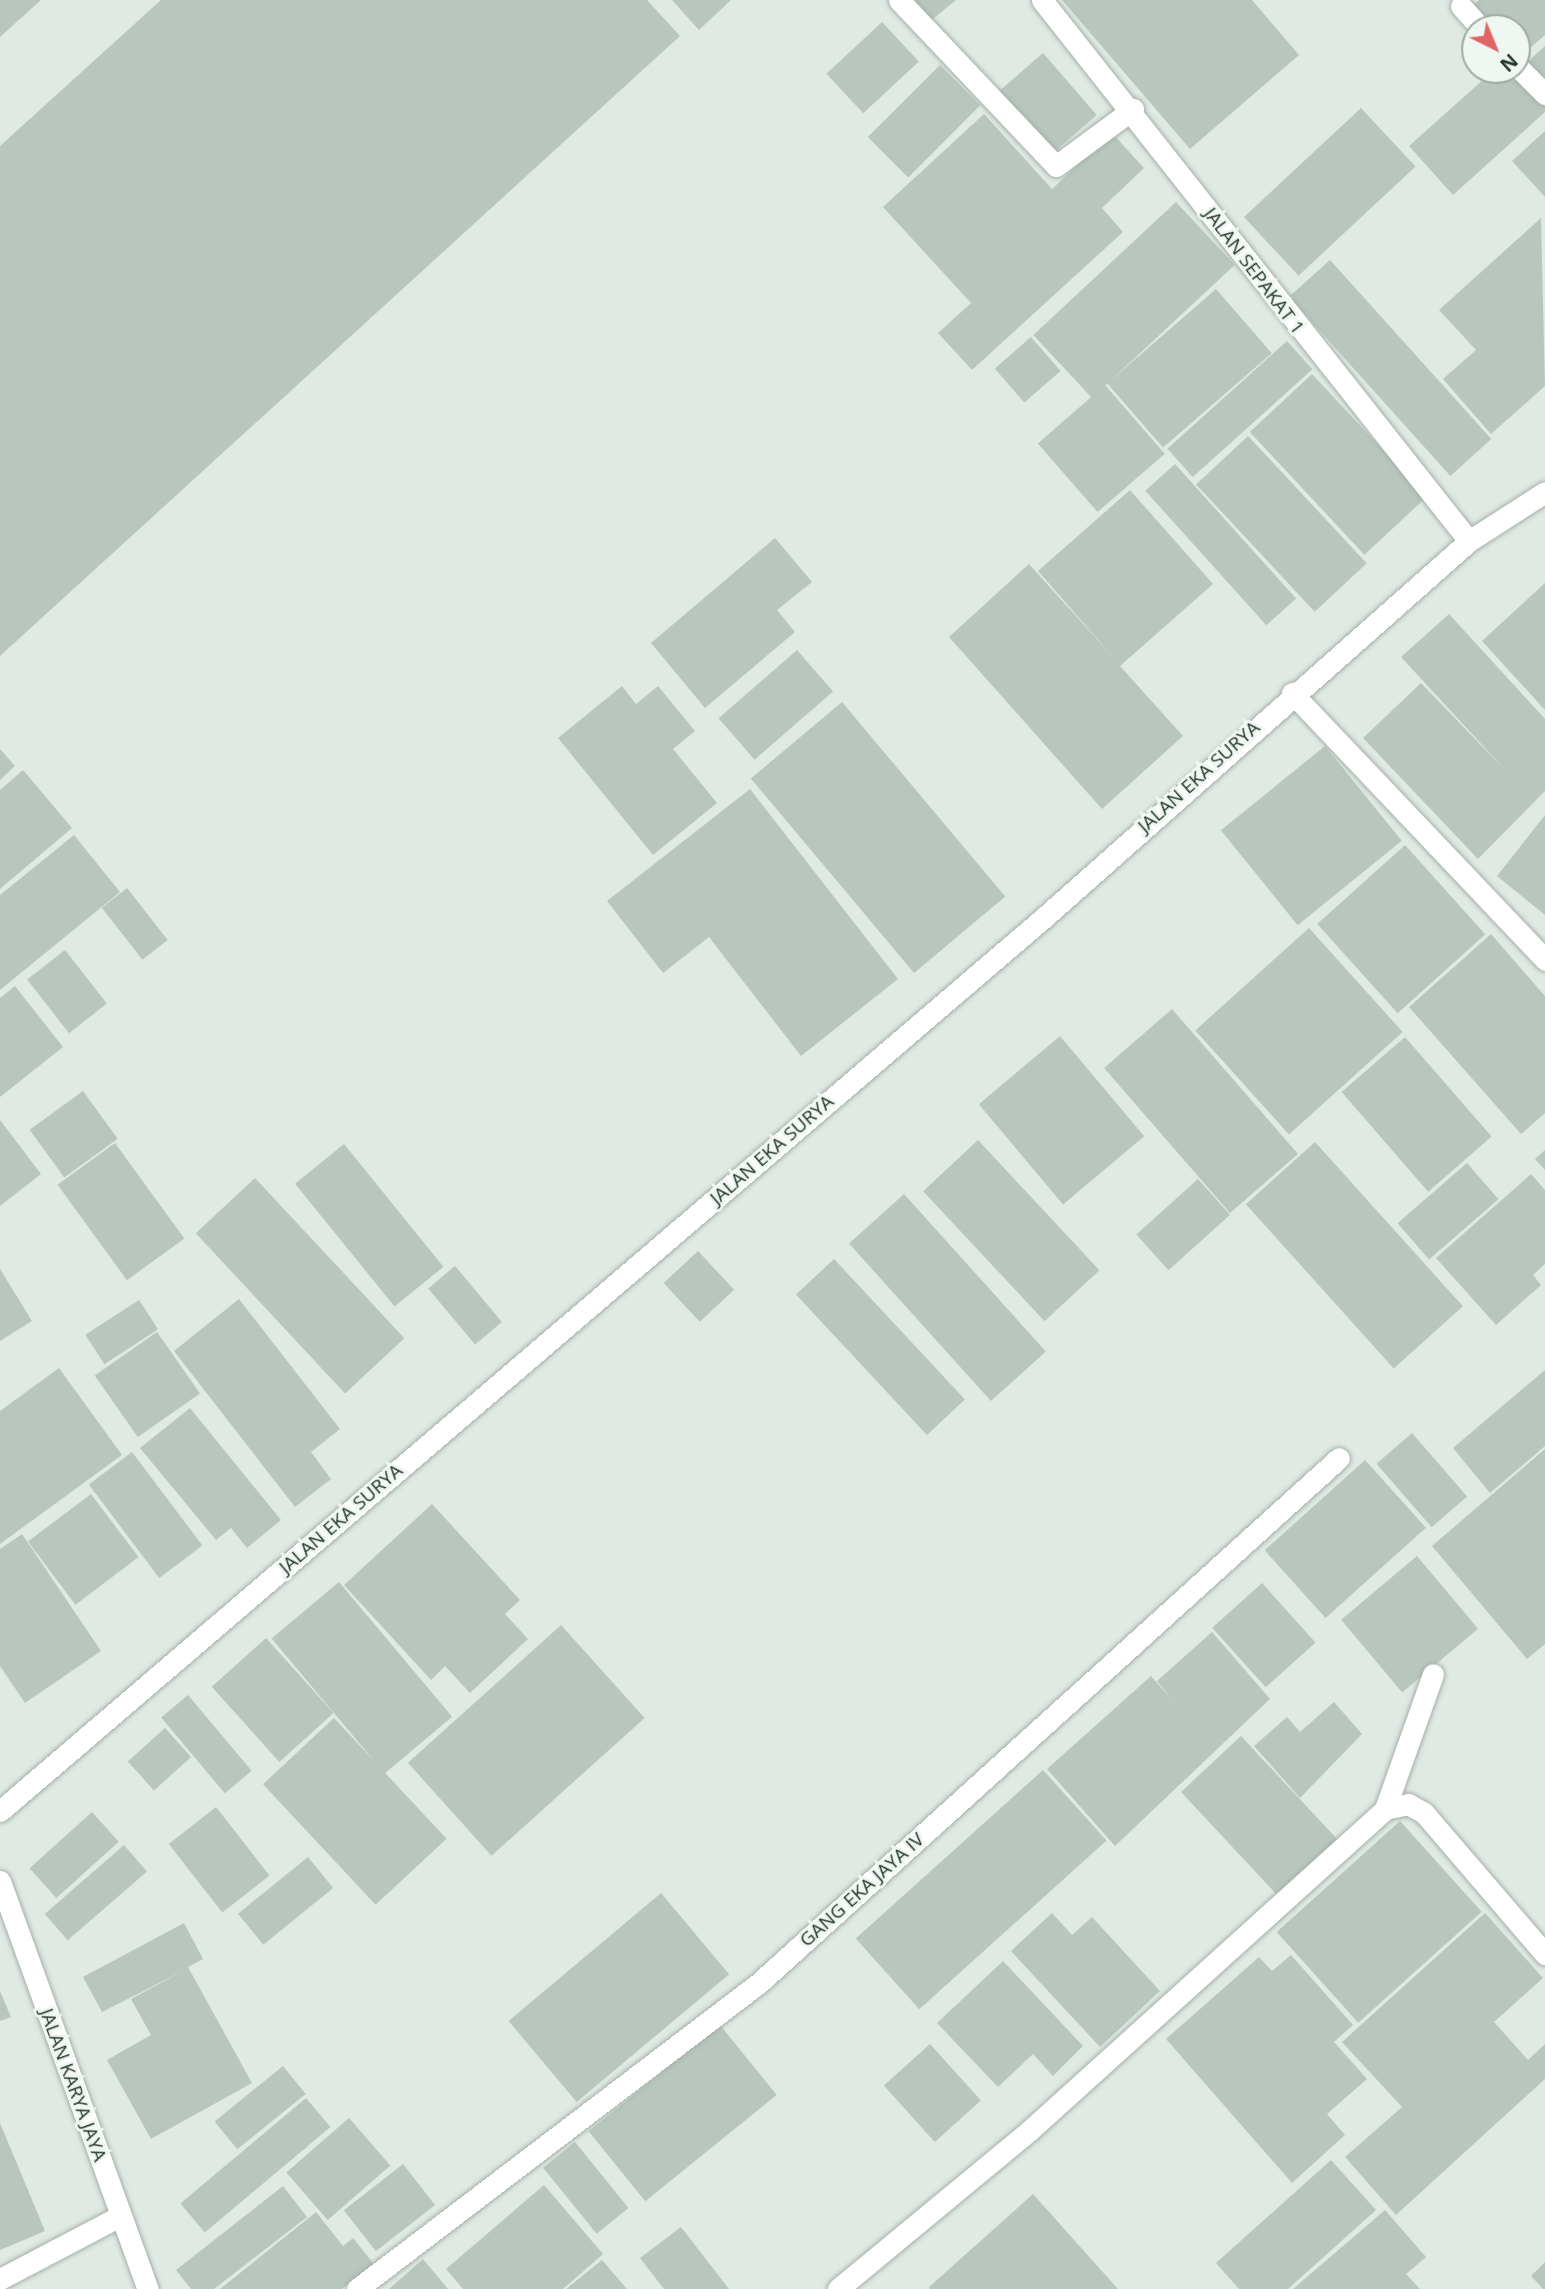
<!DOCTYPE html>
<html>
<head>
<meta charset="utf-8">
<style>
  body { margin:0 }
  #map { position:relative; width:1545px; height:2289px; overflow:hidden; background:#e0e9e3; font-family:"Open Sans",sans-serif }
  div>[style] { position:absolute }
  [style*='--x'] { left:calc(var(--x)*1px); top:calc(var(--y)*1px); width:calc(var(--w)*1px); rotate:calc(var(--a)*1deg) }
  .building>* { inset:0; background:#b9c6be; transform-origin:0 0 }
  .roads { filter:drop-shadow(0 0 2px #a4b0a8) drop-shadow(0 0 2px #a4b0a8) }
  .service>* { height:21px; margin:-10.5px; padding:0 10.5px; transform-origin:10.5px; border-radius:10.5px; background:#fff }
  .minor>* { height:21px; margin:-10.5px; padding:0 10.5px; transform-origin:10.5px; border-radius:10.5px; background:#fff }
  .tertiary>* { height:21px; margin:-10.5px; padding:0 10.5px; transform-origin:10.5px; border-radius:10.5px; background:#fff }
  .secondary>* { height:21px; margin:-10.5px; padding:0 10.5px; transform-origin:10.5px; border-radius:10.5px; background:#fff }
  span { translate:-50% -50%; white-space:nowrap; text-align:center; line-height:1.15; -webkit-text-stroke:6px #f0f6f1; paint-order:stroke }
  .street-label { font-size:19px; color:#23372c }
  .north { position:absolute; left:1461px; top:14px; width:70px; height:70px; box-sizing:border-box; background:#f0f6f1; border:2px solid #9eaaa2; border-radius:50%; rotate:137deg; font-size:19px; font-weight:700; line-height:28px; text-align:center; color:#23372c }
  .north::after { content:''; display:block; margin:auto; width:24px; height:32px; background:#e26566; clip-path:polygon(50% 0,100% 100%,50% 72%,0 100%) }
</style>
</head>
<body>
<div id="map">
  <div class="building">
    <div style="clip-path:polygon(0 0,41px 0,0 37px)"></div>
    <div style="clip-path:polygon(161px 0,647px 0,680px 36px,0 656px,0 146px)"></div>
    <div style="clip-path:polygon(672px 0,731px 0,699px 30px)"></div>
    <div style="clip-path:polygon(909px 0,956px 0,928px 23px)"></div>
    <div style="clip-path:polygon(1062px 0,1252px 0,1299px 55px,1190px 149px)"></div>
    <div style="clip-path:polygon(1479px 0,1545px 0,1545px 35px,1517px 59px,1517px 28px,1484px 28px,1468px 10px)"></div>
    <div style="left:882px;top:22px;width:54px;height:76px;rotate:47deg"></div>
    <div style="clip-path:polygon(1545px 46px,1545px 87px,1524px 65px)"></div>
    <div style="left:1043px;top:53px;width:82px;height:62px;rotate:49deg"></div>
    <div style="left:940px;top:65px;width:57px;height:102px;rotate:45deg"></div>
    <div style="clip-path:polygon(1494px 70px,1517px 70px,1545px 102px,1545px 112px,1453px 195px,1409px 146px)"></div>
    <div style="left:1361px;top:108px;width:80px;height:160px;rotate:47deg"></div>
    <div style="clip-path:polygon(984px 114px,1052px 189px,1112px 133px,1144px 168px,1102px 208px,1123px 232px,972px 370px,938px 333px,971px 303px,883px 207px)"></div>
    <div style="clip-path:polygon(1545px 131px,1545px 197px,1512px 161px)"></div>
    <div style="left:1176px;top:202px;width:86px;height:195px;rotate:47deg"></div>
    <div style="clip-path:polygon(1541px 218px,1545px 386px,1491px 434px,1443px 379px,1476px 350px,1439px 310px)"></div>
    <div style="left:1330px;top:260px;width:241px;height:55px;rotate:48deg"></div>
    <div style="left:1216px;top:289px;width:85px;height:144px;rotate:49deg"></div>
    <div style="left:1031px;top:337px;width:45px;height:48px;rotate:49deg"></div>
    <div style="left:1287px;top:341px;width:38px;height:161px;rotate:48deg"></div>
    <div style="left:1312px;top:374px;width:168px;height:85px;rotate:47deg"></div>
    <div style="left:1105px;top:385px;width:91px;height:89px;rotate:49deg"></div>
    <div style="left:1248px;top:436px;width:174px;height:71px;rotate:47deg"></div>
    <div style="left:1175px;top:464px;width:181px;height:40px;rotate:48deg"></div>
    <div style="clip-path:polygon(1130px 490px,1213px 584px,1120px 666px,1183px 736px,1102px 809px,949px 637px,1029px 564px,1113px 657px,1038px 571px)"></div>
    <div style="clip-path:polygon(775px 538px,812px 582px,777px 610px,795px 632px,705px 708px,651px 643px)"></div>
    <div style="clip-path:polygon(1545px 583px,1545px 710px,1482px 641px)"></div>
    <div style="clip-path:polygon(1449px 614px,1545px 719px,1545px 791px,1478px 859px,1363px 738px,1421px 683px,1508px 773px,1401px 657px)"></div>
    <div style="left:797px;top:650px;width:55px;height:104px;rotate:49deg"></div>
    <div style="clip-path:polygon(622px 686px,636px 704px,658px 686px,695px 731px,673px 749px,717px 803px,653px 855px,558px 738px)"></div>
    <div style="left:842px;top:702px;width:254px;height:119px;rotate:50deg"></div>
    <div style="left:1325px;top:746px;width:122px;height:134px;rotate:51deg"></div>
    <div style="clip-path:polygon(0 749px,15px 766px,0 780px)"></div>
    <div style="clip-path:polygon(23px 770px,72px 828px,0 889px,0 790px)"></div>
    <div style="clip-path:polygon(750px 789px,898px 979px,801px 1056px,709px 937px,663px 973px,607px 901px)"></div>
    <div style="clip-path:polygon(1545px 815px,1545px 915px,1497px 876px)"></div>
    <div style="clip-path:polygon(74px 835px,120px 892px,0 990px,0 895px)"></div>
    <div style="left:1405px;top:845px;width:120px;height:118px;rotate:48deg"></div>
    <div style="left:127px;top:888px;width:66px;height:32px;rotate:52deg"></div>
    <div style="left:1309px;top:928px;width:140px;height:153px;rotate:48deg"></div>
    <div style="clip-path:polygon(1491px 934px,1545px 996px,1545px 1113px,1521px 1134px,1409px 1007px)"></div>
    <div style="left:65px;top:950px;width:68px;height:48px;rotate:52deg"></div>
    <div style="clip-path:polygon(15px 986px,63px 1047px,0 1097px,0 998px)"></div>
    <div style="left:1172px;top:1009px;width:192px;height:90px;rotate:49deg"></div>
    <div style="left:1060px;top:1036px;width:131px;height:106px;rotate:50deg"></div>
    <div style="left:1405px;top:1037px;width:132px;height:84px;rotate:49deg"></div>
    <div style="left:83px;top:1091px;width:59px;height:66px;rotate:54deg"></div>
    <div style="clip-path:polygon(0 1120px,41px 1174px,0 1206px)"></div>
    <div style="left:978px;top:1140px;width:178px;height:75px;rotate:47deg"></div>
    <div style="left:1315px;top:1142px;width:221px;height:93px;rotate:48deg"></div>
    <div style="left:115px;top:1143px;width:118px;height:71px;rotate:54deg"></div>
    <div style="left:344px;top:1144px;width:158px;height:63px;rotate:51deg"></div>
    <div style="clip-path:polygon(1545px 1150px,1545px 1170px,1535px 1159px)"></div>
    <div style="left:1467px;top:1163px;width:48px;height:92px;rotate:49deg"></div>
    <div style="clip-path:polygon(1531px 1174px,1545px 1190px,1545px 1264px,1533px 1275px,1541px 1285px,1496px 1325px,1436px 1258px)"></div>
    <div style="left:255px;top:1178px;width:219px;height:81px;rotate:47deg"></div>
    <div style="left:1198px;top:1179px;width:48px;height:83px;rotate:48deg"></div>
    <div style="left:904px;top:1194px;width:212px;height:74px;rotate:48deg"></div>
    <div style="left:698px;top:1251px;width:53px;height:47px;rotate:47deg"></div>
    <div style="left:834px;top:1259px;width:192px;height:52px;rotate:47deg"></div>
    <div style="left:455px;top:1266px;width:73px;height:35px;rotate:50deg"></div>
    <div style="clip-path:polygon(0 1269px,32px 1321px,0 1341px)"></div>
    <div style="clip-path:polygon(239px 1299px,340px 1429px,311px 1452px,331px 1479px,295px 1507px,174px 1351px)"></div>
    <div style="left:139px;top:1300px;width:35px;height:64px;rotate:57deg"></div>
    <div style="left:157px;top:1332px;width:75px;height:76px;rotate:55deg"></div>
    <div style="clip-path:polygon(59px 1368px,122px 1455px,0 1544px,0 1411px)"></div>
    <div style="clip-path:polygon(1545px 1370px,1545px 1446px,1490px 1493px,1453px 1448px)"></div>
    <div style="clip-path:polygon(190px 1408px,281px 1520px,247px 1548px,231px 1528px,216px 1540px,140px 1448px)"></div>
    <div style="left:1412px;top:1433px;width:84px;height:47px;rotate:49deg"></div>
    <div style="clip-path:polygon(1545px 1449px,1545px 1644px,1527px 1659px,1432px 1546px)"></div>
    <div style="left:132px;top:1452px;width:117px;height:54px;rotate:53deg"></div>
    <div style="left:1365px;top:1460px;width:91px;height:135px;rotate:48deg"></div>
    <div style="left:91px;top:1494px;width:79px;height:79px;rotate:53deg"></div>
    <div style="clip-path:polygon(432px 1504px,520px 1600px,505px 1614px,528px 1639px,470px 1693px,445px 1666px,431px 1680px,344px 1585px)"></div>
    <div style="clip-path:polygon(22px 1534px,101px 1651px,25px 1703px,0 1666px,0 1549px)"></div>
    <div style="left:1417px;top:1556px;width:95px;height:99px;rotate:50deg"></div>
    <div style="left:339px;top:1582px;width:176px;height:88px;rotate:50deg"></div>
    <div style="left:1262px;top:1583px;width:80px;height:67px;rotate:48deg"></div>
    <div style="left:561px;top:1625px;width:125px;height:206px;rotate:48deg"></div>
    <div style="clip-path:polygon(1212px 1632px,1270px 1699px,1115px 1846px,1047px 1769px,1151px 1676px,1173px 1701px,1157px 1681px)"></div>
    <div style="left:266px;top:1638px;width:101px;height:73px;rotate:48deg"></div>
    <div style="left:188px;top:1695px;width:99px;height:35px;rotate:50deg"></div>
    <div style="clip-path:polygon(1334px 1702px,1362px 1734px,1300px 1798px,1254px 1746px,1287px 1717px,1300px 1732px)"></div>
    <div style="left:334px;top:1718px;width:165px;height:97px;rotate:47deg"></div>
    <div style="left:165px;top:1728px;width:39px;height:50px;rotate:48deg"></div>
    <div style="left:1241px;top:1736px;width:145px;height:82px;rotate:47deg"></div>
    <div style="left:1043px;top:1770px;width:95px;height:252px;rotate:48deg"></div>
    <div style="left:216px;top:1807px;width:87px;height:60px;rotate:52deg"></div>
    <div style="left:92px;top:1812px;width:40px;height:84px;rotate:48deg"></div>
    <div style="left:1400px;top:1821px;width:122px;height:166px;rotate:48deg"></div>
    <div style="left:124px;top:1845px;width:35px;height:105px;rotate:49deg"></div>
    <div style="left:308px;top:1857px;width:40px;height:90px;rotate:51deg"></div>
    <div style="left:661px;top:1893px;width:106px;height:199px;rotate:50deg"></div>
    <div style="clip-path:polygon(1052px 1913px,1072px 1935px,1092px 1917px,1160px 1991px,1100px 2047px,1011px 1951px)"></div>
    <div style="clip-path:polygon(1485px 1913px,1543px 1978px,1494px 2022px,1528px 2060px,1545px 2044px,1545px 2079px,1396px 2215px,1345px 2157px,1402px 2107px,1342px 2042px)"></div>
    <div style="clip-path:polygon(184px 1923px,203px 1959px,188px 1967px,252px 2083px,151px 2139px,107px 2060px,151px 2035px,131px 1999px,185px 1970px,102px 2012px,83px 1977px)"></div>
    <div style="clip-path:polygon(1291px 1955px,1353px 2025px,1334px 2042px,1367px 2079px,1327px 2114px,1345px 2135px,1292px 2183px,1166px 2039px,1259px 1957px,1272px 1971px)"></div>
    <div style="clip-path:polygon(1003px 1961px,1083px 2046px,1053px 2076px,1033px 2054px,998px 2087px,937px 2023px)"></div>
    <div style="clip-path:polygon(0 1991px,11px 2017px,0 2021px)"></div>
    <div style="left:720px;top:2025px;width:90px;height:169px;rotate:51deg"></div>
    <div style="left:930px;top:2044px;width:76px;height:62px;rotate:48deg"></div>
    <div style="left:283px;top:2066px;width:36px;height:88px;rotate:51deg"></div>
    <div style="left:306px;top:2098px;width:38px;height:164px;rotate:50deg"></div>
    <div style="left:349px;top:2118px;width:63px;height:83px;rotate:49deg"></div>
    <div style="clip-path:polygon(0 2123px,45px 2231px,0 2250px)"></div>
    <div style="left:575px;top:2142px;width:85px;height:41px;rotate:51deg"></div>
    <div style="clip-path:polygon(1331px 2160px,1376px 2210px,1288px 2289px,1239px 2289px,1216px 2263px)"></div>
    <div style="left:403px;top:2164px;width:52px;height:75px;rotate:52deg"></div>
    <div style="clip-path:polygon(544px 2185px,603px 2254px,563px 2289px,463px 2289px,446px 2269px)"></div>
    <div style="clip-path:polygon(283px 2186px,307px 2217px,214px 2289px,191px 2289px,176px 2270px)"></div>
    <div style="clip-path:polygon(1033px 2194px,1118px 2289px,930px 2289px,929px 2287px)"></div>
    <div style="clip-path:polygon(1385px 2210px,1426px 2257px,1406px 2274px,1420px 2289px,1293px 2289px)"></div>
    <div style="clip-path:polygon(316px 2212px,343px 2246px,353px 2238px,373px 2263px,342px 2289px,220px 2289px)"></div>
    <div style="clip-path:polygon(681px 2227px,729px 2289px,664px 2289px,640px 2258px)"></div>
    <div style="clip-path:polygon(423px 2259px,448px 2289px,389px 2289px)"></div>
    <div style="clip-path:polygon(602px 2260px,627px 2289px,566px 2289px)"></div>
    <div style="clip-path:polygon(1545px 2262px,1545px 2289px,1543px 2289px,1531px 2276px)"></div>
  </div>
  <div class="roads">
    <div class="service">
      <div style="--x:1385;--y:1809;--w:143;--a:-70.4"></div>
    </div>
    <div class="minor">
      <div style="--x:899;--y:0;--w:228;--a:46.6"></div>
      <div style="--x:1056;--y:166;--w:96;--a:-36.5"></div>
      <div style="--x:1042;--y:0;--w:689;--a:51.72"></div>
      <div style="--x:1461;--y:6;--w:30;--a:48"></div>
      <div style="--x:1517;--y:66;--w:40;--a:45"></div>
      <div style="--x:1292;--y:693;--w:368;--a:46.5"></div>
      <div style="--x:0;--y:2279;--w:136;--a:-27.7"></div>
      <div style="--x:357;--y:2289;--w:505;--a:-37.28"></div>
      <div style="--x:759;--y:1983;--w:782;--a:-42.15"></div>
      <div style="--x:838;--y:2289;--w:248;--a:-39.6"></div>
      <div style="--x:1029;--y:2131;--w:480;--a:-42.1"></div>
      <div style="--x:1385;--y:1809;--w:24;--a:-12"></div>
      <div style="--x:1408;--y:1804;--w:18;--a:29"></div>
      <div style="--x:1424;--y:1813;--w:186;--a:49.4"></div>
    </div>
    <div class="tertiary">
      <div style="--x:0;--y:1811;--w:1369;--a:-40.56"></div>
      <div style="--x:1040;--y:921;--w:573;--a:-41.53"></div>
      <div style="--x:1469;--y:541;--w:90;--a:-32.8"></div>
    </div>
    <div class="secondary">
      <div style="--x:0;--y:1881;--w:434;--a:70.1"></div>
    </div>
  </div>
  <div class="street-label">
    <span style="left:1254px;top:271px;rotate:53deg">JALAN SEPAKAT 1</span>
    <span style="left:1199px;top:777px;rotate:-42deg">JALAN EKA SURYA</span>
    <span style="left:772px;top:1150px;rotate:-41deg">JALAN EKA SURYA</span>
    <span style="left:341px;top:1519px;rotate:-41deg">JALAN EKA SURYA</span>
    <span style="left:862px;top:1890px;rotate:-42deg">GANG EKA JAYA IV</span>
    <span style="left:73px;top:2085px;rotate:70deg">JALAN KARYA JAYA</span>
  </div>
  <div class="north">N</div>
</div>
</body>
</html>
